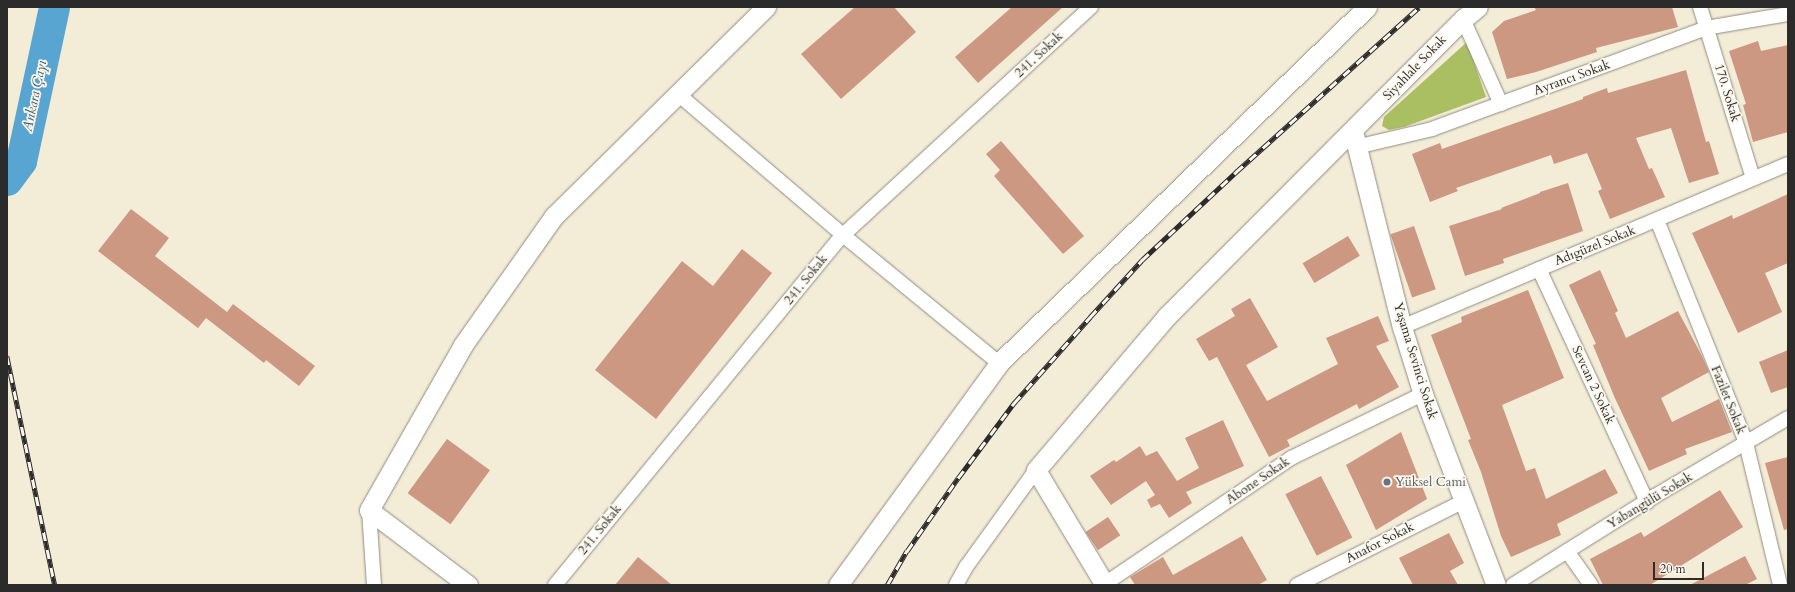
<!DOCTYPE html>
<html>
<head>
<meta charset="utf-8">
<style>
  body { margin:0 }
  #map { position:relative; width:1795px; height:592px; overflow:hidden; background:#f3ecd6; font-family:Cardo,serif }
  div>[style] { position:absolute }
  [style*='--x'] { left:calc(var(--x)*1px); top:calc(var(--y)*1px); width:calc(var(--w)*1px); rotate:calc(var(--a)*1deg) }
  .green>* { inset:0; background:#aabe62 }
  .river>* { height:31px; margin:-15.5px; padding:0 15.5px; transform-origin:15.5px; border-radius:15.5px; background:#58a5d1 }
  .building>* { inset:0; background:#cc9882; transform-origin:0 0 }
  .roads { filter:drop-shadow(0 0 1px #8f8c80) drop-shadow(0 0 1px #8f8c80) }
  .street>* { height:14px; margin:-7px; padding:0 7px; transform-origin:7px; border-radius:7px; background:#fff }
  .secondary>* { height:19px; margin:-9.5px; padding:0 9.5px; transform-origin:9.5px; border-radius:9.5px; background:#fff }
  .rail>* { height:4.5px; margin-top:-2.25px; transform-origin:0; background:repeating-linear-gradient(90deg,#fbf7ec 0 9px,#2b2b2b 0 18px); box-sizing:border-box; border-block:1px solid #2b2b2b }
  .dots>* { width:11px; height:11px; translate:-50% -50%; box-sizing:border-box; border:2px solid #fbf7ec; border-radius:50% }
  span { translate:-50% -50%; white-space:nowrap; text-align:center; line-height:1.15; -webkit-text-stroke:3.5px #fbf7ec; paint-order:stroke }
  .street-label { font-size:13px; color:#2b2b2b }
  .worship-label { font-size:13px; color:#5b616d }
  .left { translate:0 -50%; text-align:left }
  .water-label { font-size:14px; color:#3d5c6d; font-style:italic }
  .frame { position:absolute; inset:0; border:8px solid #2b2b2b; pointer-events:none }
  .scale { position:absolute; left:1653px; top:562px; width:51px; height:18px; box-sizing:border-box; border:2px solid #2b2b2b; border-top:0; padding-left:5px; font-size:12px; line-height:14px; white-space:nowrap; color:#2b2b2b; -webkit-text-stroke:3px #fbf7ec; paint-order:stroke }
</style>
</head>
<body>
<div id="map">
  <div class="green">
    <div style="clip-path:polygon(1467px 42px,1486px 97px,1404px 127px,1389px 130px,1382px 126px,1384px 117px)"></div>
  </div>
  <div class="river">
    <div style="--x:7;--y:180;--w:24;--a:-54"></div>
    <div style="--x:21;--y:161;--w:157;--a:-77.9"></div>
  </div>
  <div class="building">
    <div style="clip-path:polygon(855px 7px,894px 7px,916px 32px,841px 99px,801px 54px)"></div>
    <div style="clip-path:polygon(1012px 7px,1063px 7px,978px 83px,955px 57px)"></div>
    <div style="clip-path:polygon(1534px 7px,1672px 7px,1678px 27px,1596px 48px,1597px 52px,1536px 72px,1507px 79px,1492px 32px,1504px 21px,1536px 10px)"></div>
    <div style="clip-path:polygon(1758px 41px,1761px 51px,1788px 45px,1788px 132px,1753px 142px,1743px 105px,1746px 104px,1729px 51px)"></div>
    <div style="clip-path:polygon(1686px 70px,1706px 142px,1709px 141px,1719px 174px,1689px 183px,1671px 128px,1636px 138px,1649px 169px,1652px 168px,1665px 197px,1610px 219px,1598px 191px,1602px 189px,1587px 153px,1554px 164px,1551px 155px,1456px 188px,1458px 191px,1430px 202px,1412px 154px,1440px 143px,1442px 149px,1583px 99px,1583px 97px,1607px 88px,1608px 93px)"></div>
    <div style="clip-path:polygon(1001px 141px,1084px 236px,1063px 254px,994px 176px,1000px 170px,986px 154px)"></div>
    <div style="clip-path:polygon(1568px 183px,1583px 231px,1503px 259px,1504px 263px,1465px 276px,1449px 226px,1502px 209px,1501px 208px,1540px 193px,1540px 192px)"></div>
    <div style="clip-path:polygon(1788px 194px,1788px 263px,1765px 273px,1782px 312px,1738px 333px,1692px 233px,1732px 215px,1733px 219px)"></div>
    <div style="clip-path:polygon(131px 209px,169px 238px,155px 256px,227px 312px,233px 304px,315px 366px,299px 386px,266px 360px,264px 363px,206px 318px,198px 328px,98px 251px)"></div>
    <div style="left:1414px;top:226px;width:67px;height:25px;rotate:71deg"></div>
    <div style="left:1348px;top:236px;width:23px;height:53px;rotate:59deg"></div>
    <div style="clip-path:polygon(742px 249px,772px 273px,656px 419px,595px 370px,682px 261px,713px 286px)"></div>
    <div style="clip-path:polygon(1600px 270px,1618px 311px,1615px 313px,1626px 338px,1678px 311px,1702px 356px,1709px 372px,1661px 398px,1672px 422px,1719px 399px,1732px 432px,1685px 449px,1687px 454px,1649px 471px,1614px 396px,1593px 345px,1596px 344px,1569px 285px)"></div>
    <div style="clip-path:polygon(1528px 290px,1564px 378px,1502px 405px,1526px 471px,1535px 468px,1546px 499px,1605px 469px,1618px 493px,1557px 524px,1561px 535px,1511px 557px,1501px 536px,1481px 472px,1468px 440px,1471px 439px,1431px 335px,1462px 322px,1461px 317px)"></div>
    <div style="clip-path:polygon(1250px 298px,1278px 347px,1246px 365px,1267px 401px,1338px 364px,1326px 338px,1378px 316px,1389px 341px,1376px 346px,1399px 387px,1359px 409px,1357px 404px,1287px 440px,1290px 446px,1269px 457px,1217px 357px,1209px 361px,1196px 339px,1235px 316px,1231px 309px)"></div>
    <div style="clip-path:polygon(1788px 350px,1788px 387px,1771px 393px,1759px 362px)"></div>
    <div style="clip-path:polygon(1223px 420px,1244px 466px,1186px 492px,1192px 503px,1169px 518px,1160px 504px,1151px 508px,1147px 500px,1155px 495px,1146px 481px,1111px 505px,1090px 476px,1114px 460px,1116px 462px,1140px 446px,1146px 456px,1157px 451px,1177px 481px,1199px 468px,1185px 438px)"></div>
    <div style="clip-path:polygon(1401px 432px,1427px 499px,1376px 530px,1346px 465px)"></div>
    <div style="left:447px;top:439px;width:53px;height:67px;rotate:36deg"></div>
    <div style="clip-path:polygon(1788px 457px,1788px 529px,1784px 530px,1765px 463px)"></div>
    <div style="left:1321px;top:476px;width:69px;height:40px;rotate:63deg"></div>
    <div style="clip-path:polygon(1720px 490px,1743px 527px,1650px 585px,1603px 585px,1590px 559px,1641px 532px,1644px 537px)"></div>
    <div style="left:1108px;top:517px;width:22px;height:27px;rotate:56deg"></div>
    <div style="clip-path:polygon(1449px 533px,1464px 563px,1450px 571px,1458px 585px,1413px 585px,1399px 558px)"></div>
    <div style="clip-path:polygon(1242px 536px,1267px 580px,1258px 585px,1135px 585px,1130px 577px,1163px 557px,1173px 575px)"></div>
    <div style="clip-path:polygon(1745px 556px,1757px 579px,1745px 585px,1690px 585px)"></div>
    <div style="clip-path:polygon(638px 557px,672px 585px,615px 585px)"></div>
  </div>
  <div class="roads">
    <div class="street">
      <div style="--x:1700;--y:7;--w:179;--a:72.8"></div>
      <div style="--x:1463;--y:19;--w:93;--a:65.9"></div>
      <div style="--x:678;--y:94;--w:217;--a:40.5"></div>
      <div style="--x:843;--y:235;--w:202;--a:39.4"></div>
      <div style="--x:1356;--y:147;--w:78;--a:-13.3"></div>
      <div style="--x:1432;--y:129;--w:292;--a:-20.2"></div>
      <div style="--x:1706;--y:28;--w:83;--a:-9.7"></div>
      <div style="--x:1657;--y:220;--w:240;--a:68.2"></div>
      <div style="--x:1746;--y:443;--w:146;--a:76.5"></div>
      <div style="--x:1539;--y:269;--w:257;--a:65.1"></div>
      <div style="--x:1402;--y:327;--w:419;--a:-22.9"></div>
      <div style="--x:369;--y:510;--w:75;--a:86.2"></div>
      <div style="--x:1567;--y:551;--w:42;--a:54.8"></div>
      <div style="--x:555;--y:585;--w:453;--a:-50.6"></div>
      <div style="--x:843;--y:235;--w:337;--a:-42.6"></div>
      <div style="--x:956;--y:585;--w:21;--a:-61"></div>
      <div style="--x:966;--y:567;--w:120;--a:-54.2"></div>
      <div style="--x:1103;--y:585;--w:227;--a:-34"></div>
      <div style="--x:1291;--y:458;--w:147;--a:-25.9"></div>
      <div style="--x:1297;--y:585;--w:187;--a:-26.7"></div>
      <div style="--x:1513;--y:585;--w:168;--a:-32.1"></div>
      <div style="--x:1655;--y:496;--w:154;--a:-30.4"></div>
    </div>
    <div class="secondary">
      <div style="--x:1353;--y:131;--w:202;--a:76"></div>
      <div style="--x:1402;--y:327;--w:70;--a:72.6"></div>
      <div style="--x:1423;--y:394;--w:204;--a:69.1"></div>
      <div style="--x:468;--y:585;--w:124;--a:-142.9"></div>
      <div style="--x:369;--y:510;--w:190;--a:-60.3"></div>
      <div style="--x:463;--y:345;--w:158;--a:-54.8"></div>
      <div style="--x:554;--y:216;--w:298;--a:-44.6"></div>
      <div style="--x:838;--y:585;--w:274;--a:-54"></div>
      <div style="--x:999;--y:363;--w:512;--a:-44.05"></div>
      <div style="--x:1105;--y:585;--w:134;--a:-121"></div>
      <div style="--x:1036;--y:470;--w:201;--a:-49.6"></div>
      <div style="--x:1166;--y:317;--w:421;--a:-45.1"></div>
      <div style="--x:1463;--y:19;--w:19;--a:-39"></div>
    </div>
  </div>
  <div class="rail">
    <div style="--x:7;--y:356;--w:234;--a:78.2"></div>
    <div style="--x:887;--y:585;--w:39;--a:-60"></div>
    <div style="--x:907;--y:551;--w:89;--a:-55.1"></div>
    <div style="--x:958;--y:478;--w:94;--a:-53.3"></div>
    <div style="--x:1014;--y:403;--w:115;--a:-48.5"></div>
    <div style="--x:1090;--y:317;--w:77;--a:-47.6"></div>
    <div style="--x:1142;--y:260;--w:129;--a:-43.1"></div>
    <div style="--x:1236;--y:172;--w:246;--a:-42"></div>
  </div>
  <div class="dots">
    <div style="left:1387px;top:482px;background:#6b7280"></div>
  </div>
  <div class="street-label">
    <span style="left:1039px;top:55px;rotate:-43deg">241. Sokak</span>
    <span style="left:1415px;top:68px;rotate:-46deg">Siyahlale Sokak</span>
    <span style="left:1572px;top:78px;rotate:-20deg">Ayrancı Sokak</span>
    <span style="left:1727px;top:93px;rotate:73deg">170. Sokak</span>
    <span style="left:1595px;top:246px;rotate:-22deg">Adıgüzel Sokak</span>
    <span style="left:806px;top:280px;rotate:-51deg">241. Sokak</span>
    <span style="left:1415px;top:361px;rotate:73deg">Yaşama Sevinci Sokak</span>
    <span style="left:1593px;top:385px;rotate:65deg">Sevcan 2 Sokak</span>
    <span style="left:1728px;top:400px;rotate:68deg">Fazilet Sokak</span>
    <span style="left:1258px;top:481px;rotate:-34deg">Abone Sokak</span>
    <span style="left:1650px;top:501px;rotate:-31deg">Yabangülü Sokak</span>
    <span style="left:600px;top:530px;rotate:-51deg">241. Sokak</span>
    <span style="left:1380px;top:543px;rotate:-27deg">Anafor Sokak</span>
  </div>
  <div class="worship-label">
    <span class="left" style="left:1395px;top:482px">Yüksel Cami</span>
  </div>
  <div class="water-label">
    <span style="left:35px;top:96px;rotate:-78deg">Ankara Çayı</span>
  </div>
  <div class="frame"></div>
  <div class="scale">20 m</div>
</div>
</body>
</html>
